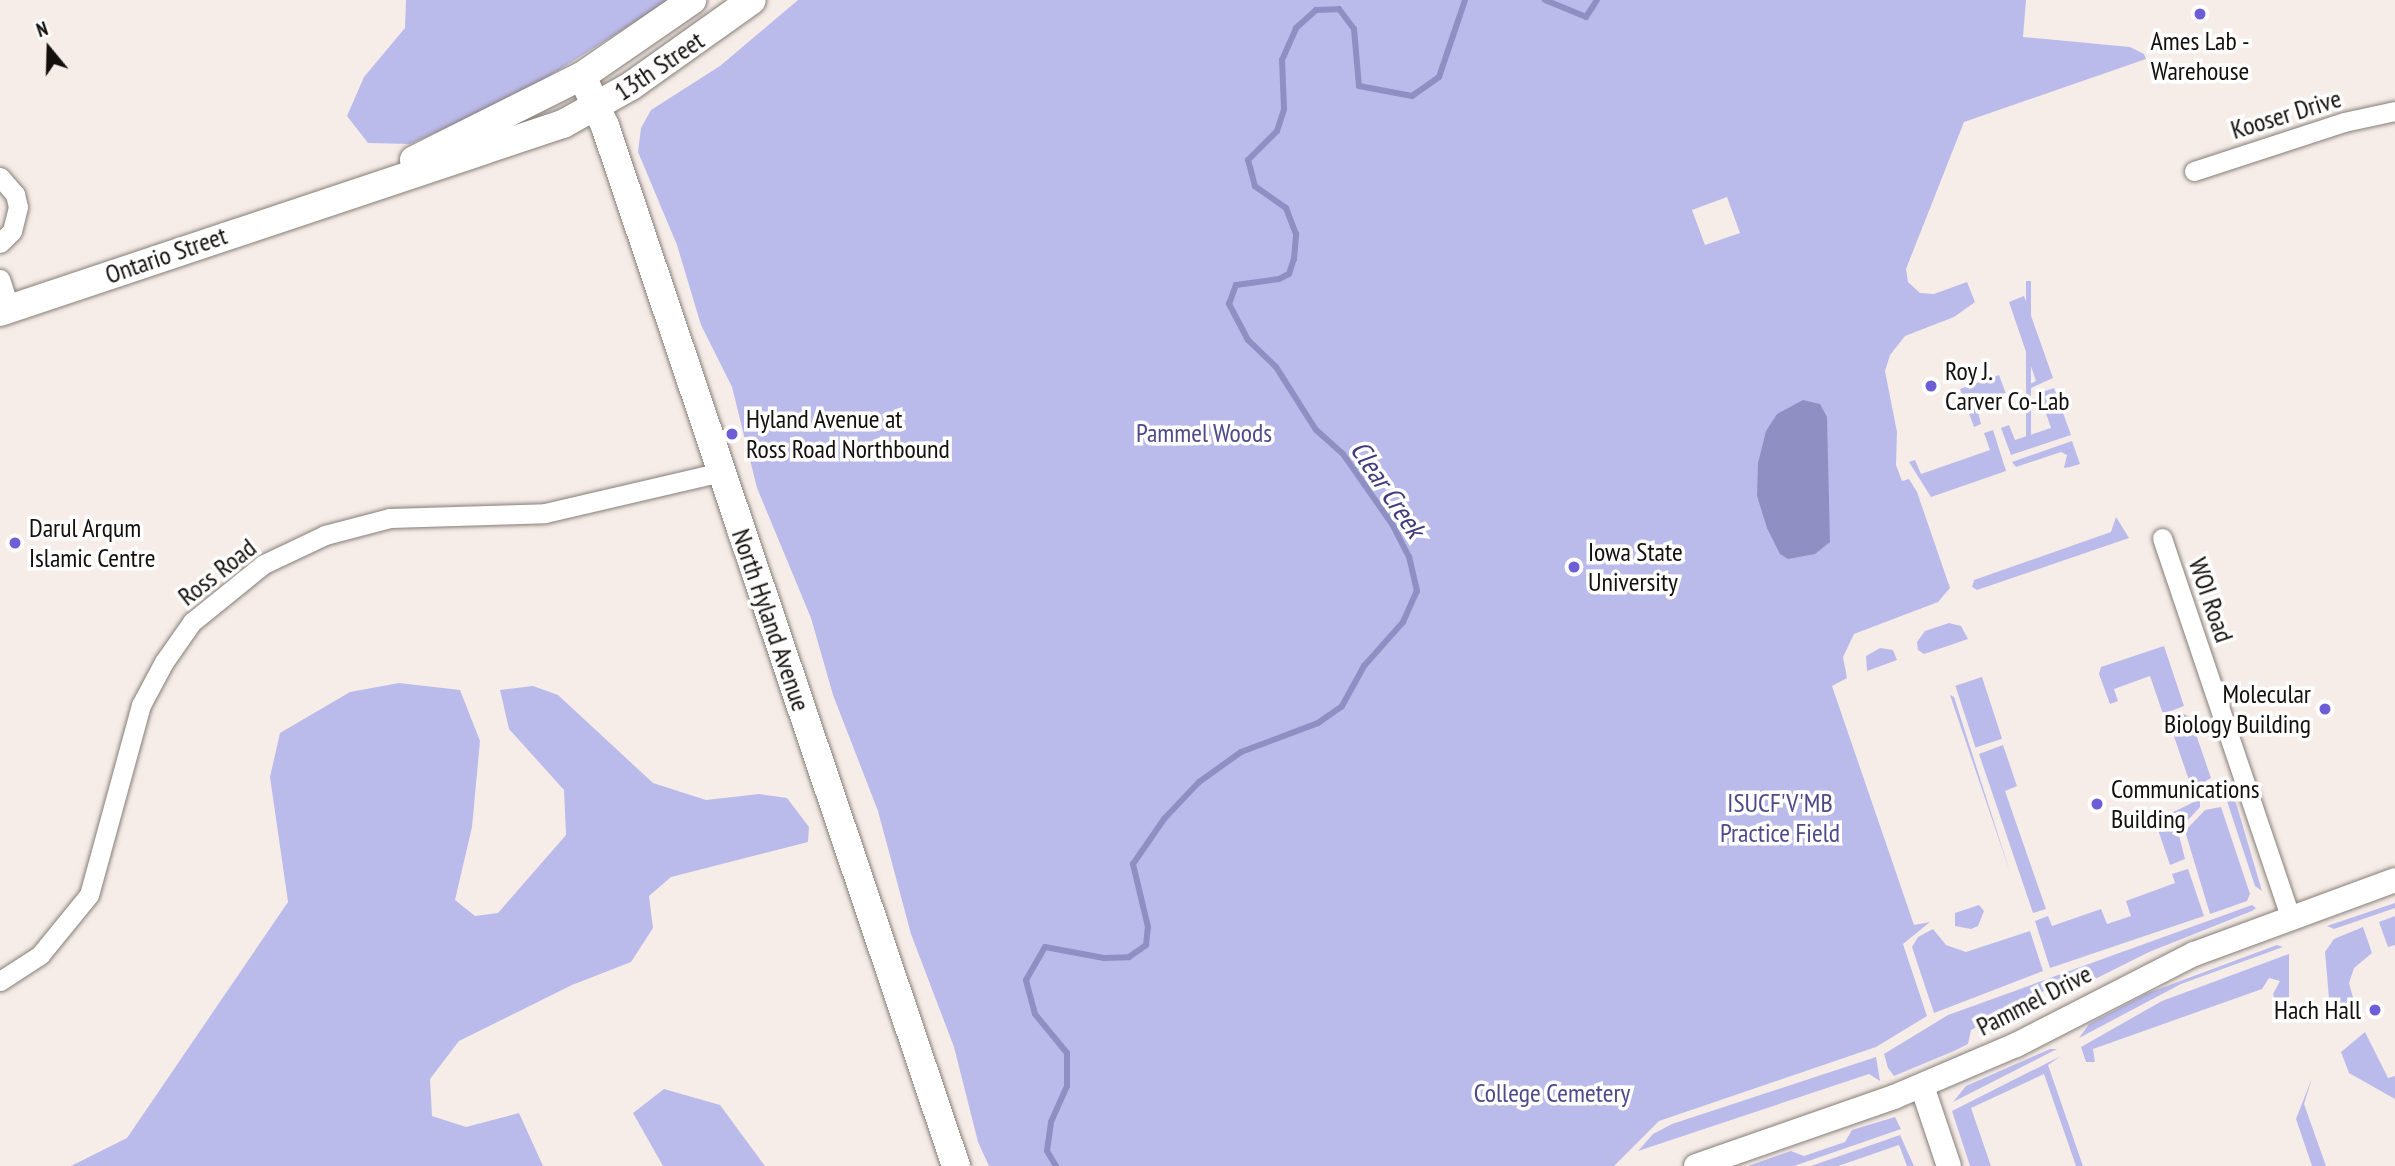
<!DOCTYPE html>
<html>
<head>
<meta charset="utf-8">
<style>
  body { margin:0 }
  #map { position:relative; width:2395px; height:1166px; overflow:hidden; background:#f6ede8; font-family:"PT Sans Narrow",sans-serif }
  div>[style] { position:absolute }
  [style*='--x'] { left:calc(var(--x)*1px); top:calc(var(--y)*1px); width:calc(var(--w)*1px); rotate:calc(var(--a)*1deg) }
  .green>* { inset:0; background:#bbbbeb; transform-origin:0 0 }
  .water>* { inset:0; background:#908fc3 }
  .stream>* { height:6px; margin:-3px; padding:0 3px; transform-origin:3px; border-radius:3px; background:#908fc3 }
  .roads { filter:drop-shadow(0 0 2px #857d78) drop-shadow(0 0 2px #857d78) }
  .minor>* { height:19px; margin:-9.5px; padding:0 9.5px; transform-origin:9.5px; border-radius:9.5px; background:#fff }
  .tertiary>* { height:24px; margin:-12px; padding:0 12px; transform-origin:12px; border-radius:12px; background:#fff }
  .secondary>* { height:28px; margin:-14px; padding:0 14px; transform-origin:14px; border-radius:14px; background:#fff }
  .dots>* { width:19px; height:19px; translate:-50% -50%; box-sizing:border-box; border:4px solid #fff; border-radius:50% }
  span { translate:-50% -50%; white-space:nowrap; text-align:center; line-height:1.15; -webkit-text-stroke:7px #fff; paint-order:stroke }
  .poi-label { font-size:26px; color:#120f0d }
  .left { translate:0 -50%; text-align:left }
  .right { translate:-100% -50%; text-align:right }
  .street-label { font-size:26px; color:#120f0d }
  .park-label { font-size:26px; color:#4e498b }
  .water-label { font-size:28px; color:#413b7c; font-style:italic }
  .north { position:absolute; left:14px; top:14px; width:70px; height:70px; -webkit-text-stroke:5px #fff; paint-order:stroke; rotate:341deg; font-size:19px; font-weight:700; line-height:28px; text-align:center; color:#120f0d }
  .north::after { content:''; display:block; margin:auto; width:24px; height:32px; background:#120f0d; clip-path:polygon(50% 0,100% 100%,50% 72%,0 100%) }
</style>
</head>
<body>
<div id="map">
  <div class="green">
    <div style="clip-path:polygon(406px 0,670px 0,519px 95px,410px 144px,368px 143px,347px 116px,364px 77px,405px 28px)"></div>
    <div style="clip-path:polygon(evenodd,798px 0,2026px 0,2023px 37px,2130px 47px,2144px 54px,2146px 59px,1964px 122px,1906px 269px,1908px 282px,1920px 293px,1934px 294px,1967px 282px,1975px 302px,1954px 317px,1905px 336px,1890px 355px,1885px 371px,1897px 432px,1896px 465px,1902px 481px,1909px 479px,1917px 492px,1950px 588px,1938px 602px,1854px 634px,1843px 657px,1847px 678px,1832px 686px,1914px 925px,1930px 922px,1903px 944px,1927px 1016px,1876px 1047px,1659px 1121px,1614px 1166px,989px 1166px,978px 1142px,954px 1047px,911px 934px,878px 811px,833px 695px,811px 618px,757px 488px,732px 387px,701px 325px,677px 245px,638px 152px,641px 128px,651px 110px,720px 66px,798px 0,1727px 197px,1740px 233px,1705px 245px,1692px 210px,1727px 197px)"></div>
    <div style="left:2026px;top:281px;width:5px;height:161px"></div>
    <div style="clip-path:polygon(2024px 296px,2053px 378px,2031px 388px,2030px 384px,2036px 381px,2009px 302px)"></div>
    <div style="clip-path:polygon(1999px 375px,2006px 394px,1983px 396px,1977px 408px,1981px 424px,1974px 427px,1960px 389px)"></div>
    <div style="clip-path:polygon(2054px 388px,2071px 435px,2011px 455px,2001px 428px,2009px 425px,2015px 440px,2051px 428px,2039px 393px)"></div>
    <div style="clip-path:polygon(1993px 430px,2006px 471px,1931px 497px,1909px 462px,1915px 460px,1921px 474px,1990px 450px,1984px 433px)"></div>
    <div style="clip-path:polygon(2072px 441px,2080px 464px,2070px 467px,2064px 468px,2067px 455px,2061px 452px,2016px 467px,2012px 462px)"></div>
    <div style="clip-path:polygon(2116px 517px,2129px 538px,1977px 590px,1972px 587px,1974px 580px,2111px 532px)"></div>
    <div style="clip-path:polygon(1949px 623px,1961px 626px,1968px 639px,1924px 654px,1918px 650px,1917px 642px,1925px 631px)"></div>
    <div style="clip-path:polygon(2164px 646px,2184px 706px,2163px 714px,2150px 676px,2114px 689px,2118px 701px,2110px 704px,2099px 674px,2101px 667px)"></div>
    <div style="clip-path:polygon(1880px 648px,1893px 650px,1897px 660px,1867px 671px,1866px 656px)"></div>
    <div style="left:1982px;top:677px;width:65px;height:28px;rotate:72deg"></div>
    <div style="clip-path:polygon(399px 683px,460px 690px,480px 741px,472px 827px,455px 900px,475px 916px,498px 913px,566px 835px,564px 790px,509px 729px,500px 690px,533px 686px,558px 695px,653px 783px,706px 800px,759px 794px,787px 798px,809px 827px,808px 842px,671px 877px,649px 896px,653px 928px,631px 962px,572px 985px,459px 1041px,430px 1079px,432px 1116px,466px 1127px,519px 1113px,543px 1166px,71px 1166px,127px 1138px,288px 902px,270px 777px,280px 733px,350px 692px)"></div>
    <div style="clip-path:polygon(1950px 695px,1954px 697px,2010px 872px)"></div>
    <div style="clip-path:polygon(2184px 714px,2190px 717px,2211px 778px,2192px 789px,2168px 719px)"></div>
    <div style="clip-path:polygon(2003px 745px,2017px 786px,2005px 791px,2046px 909px,2033px 913px,1979px 754px)"></div>
    <div style="clip-path:polygon(2223px 789px,2236px 803px,2262px 891px,2255px 886px)"></div>
    <div style="clip-path:polygon(2200px 799px,2200px 807px,2178px 831px,2185px 859px,2170px 865px,2155px 821px)"></div>
    <div style="clip-path:polygon(2221px 807px,2250px 894px,2247px 901px,2210px 914px,2185px 831px,2205px 810px)"></div>
    <div style="clip-path:polygon(2188px 869px,2204px 916px,2050px 968px,2035px 921px,2048px 916px,2052px 926px,2101px 909px,2107px 924px,2131px 916px,2126px 901px,2175px 883px,2172px 874px)"></div>
    <div style="clip-path:polygon(2395px 903px,2395px 908px,2334px 929px,2327px 926px)"></div>
    <div style="clip-path:polygon(1979px 905px,1984px 911px,1978px 926px,1971px 929px,1955px 926px,1955px 913px)"></div>
    <div style="clip-path:polygon(2252px 905px,2256px 908px,2252px 911px,2149px 952px,2065px 994px,2046px 990px,1971px 1030px,1968px 1044px,1954px 1051px,1894px 1076px,1888px 1068px,1884px 1054px,1948px 1015px)"></div>
    <div style="clip-path:polygon(2395px 916px,2395px 945px,2388px 947px,2379px 922px)"></div>
    <div style="clip-path:polygon(2363px 927px,2372px 953px,2354px 968px,2349px 983px,2359px 1019px,2331px 1021px,2325px 952px,2334px 939px)"></div>
    <div style="clip-path:polygon(1933px 929px,1946px 945px,1966px 952px,2030px 931px,2043px 971px,1934px 1013px,1912px 947px,1918px 937px)"></div>
    <div style="clip-path:polygon(2277px 945px,2283px 947px,2181px 984px,2079px 1038px,2089px 1024px,2148px 993px)"></div>
    <div style="clip-path:polygon(2289px 954px,2289px 997px,2275px 1001px,2273px 994px,2280px 981px,2269px 978px,2262px 989px,2093px 1049px,2095px 1062px,2086px 1062px,2081px 1047px,2162px 1001px)"></div>
    <div style="clip-path:polygon(2365px 1032px,2388px 1078px,2395px 1076px,2395px 1099px,2349px 1073px,2341px 1052px)"></div>
    <div style="clip-path:polygon(2050px 1049px,2057px 1049px,1953px 1102px,1966px 1086px)"></div>
    <div style="clip-path:polygon(2061px 1056px,2048px 1065px,2083px 1166px,2076px 1166px,2044px 1074px,1971px 1108px,1991px 1166px,1970px 1166px,1952px 1111px)"></div>
    <div style="clip-path:polygon(1876px 1057px,1880px 1081px,1869px 1074px,1638px 1151px,1653px 1134px,1672px 1124px)"></div>
    <div style="clip-path:polygon(2312px 1078px,2304px 1104px,2326px 1166px,2312px 1166px,2296px 1119px)"></div>
    <div style="clip-path:polygon(664px 1089px,720px 1105px,765px 1166px,663px 1166px,633px 1113px)"></div>
    <div style="clip-path:polygon(1895px 1117px,1901px 1129px,1794px 1166px,1748px 1166px,1791px 1151px,1804px 1156px,1845px 1142px,1852px 1130px)"></div>
    <div style="clip-path:polygon(1900px 1135px,1914px 1166px,1907px 1166px,1899px 1145px,1838px 1166px,1811px 1166px)"></div>
  </div>
  <div class="water">
    <div style="clip-path:polygon(1803px 400px,1820px 404px,1827px 417px,1830px 542px,1815px 554px,1788px 559px,1780px 554px,1767px 528px,1757px 496px,1758px 463px,1766px 431px,1777px 414px)"></div>
  </div>
  <div class="stream">
    <div style="--x:1545;--y:0;--w:44;--a:22.5"></div>
    <div style="--x:1586;--y:17;--w:20;--a:-57"></div>
    <div style="--x:1056;--y:1166;--w:17;--a:-121"></div>
    <div style="--x:1047;--y:1151;--w:29;--a:-82"></div>
    <div style="--x:1051;--y:1122;--w:39;--a:-66"></div>
    <div style="--x:1067;--y:1086;--w:33;--a:-90"></div>
    <div style="--x:1067;--y:1053;--w:50;--a:-129.4"></div>
    <div style="--x:1035;--y:1014;--w:35;--a:-105"></div>
    <div style="--x:1026;--y:980;--w:38;--a:-60"></div>
    <div style="--x:1045;--y:947;--w:60;--a:10.6"></div>
    <div style="--x:1104;--y:958;--w:25;--a:-2"></div>
    <div style="--x:1129;--y:957;--w:21;--a:-35"></div>
    <div style="--x:1146;--y:945;--w:18;--a:-84"></div>
    <div style="--x:1148;--y:927;--w:65;--a:-103.4"></div>
    <div style="--x:1133;--y:864;--w:55;--a:-55.4"></div>
    <div style="--x:1164;--y:819;--w:51;--a:-46.6"></div>
    <div style="--x:1199;--y:782;--w:52;--a:-35.5"></div>
    <div style="--x:1241;--y:752;--w:82;--a:-20.6"></div>
    <div style="--x:1318;--y:723;--w:29;--a:-35"></div>
    <div style="--x:1342;--y:706;--w:46;--a:-61.2"></div>
    <div style="--x:1364;--y:666;--w:59;--a:-48.4"></div>
    <div style="--x:1403;--y:622;--w:34;--a:-66"></div>
    <div style="--x:1417;--y:591;--w:35;--a:-103"></div>
    <div style="--x:1409;--y:557;--w:37;--a:-117"></div>
    <div style="--x:1392;--y:524;--w:85;--a:-125"></div>
    <div style="--x:1343;--y:454;--w:36;--a:-138"></div>
    <div style="--x:1316;--y:430;--w:75;--a:-122.4"></div>
    <div style="--x:1276;--y:367;--w:39;--a:-136"></div>
    <div style="--x:1248;--y:340;--w:41;--a:-117.8"></div>
    <div style="--x:1229;--y:304;--w:20;--a:-70"></div>
    <div style="--x:1236;--y:285;--w:43;--a:-7.9"></div>
    <div style="--x:1279;--y:279;--w:11;--a:-27"></div>
    <div style="--x:1289;--y:274;--w:16;--a:-72"></div>
    <div style="--x:1294;--y:259;--w:25;--a:-85"></div>
    <div style="--x:1296;--y:234;--w:28;--a:-111"></div>
    <div style="--x:1286;--y:208;--w:38;--a:-145"></div>
    <div style="--x:1255;--y:186;--w:27;--a:-105"></div>
    <div style="--x:1248;--y:160;--w:41;--a:-45"></div>
    <div style="--x:1277;--y:131;--w:23;--a:-72"></div>
    <div style="--x:1284;--y:109;--w:49;--a:-92.3"></div>
    <div style="--x:1282;--y:60;--w:35;--a:-66"></div>
    <div style="--x:1296;--y:28;--w:27;--a:-42"></div>
    <div style="--x:1316;--y:10;--w:23;--a:-2"></div>
    <div style="--x:1339;--y:9;--w:25;--a:53"></div>
    <div style="--x:1354;--y:29;--w:57;--a:85"></div>
    <div style="--x:1359;--y:86;--w:54;--a:10.7"></div>
    <div style="--x:1412;--y:96;--w:33;--a:-35"></div>
    <div style="--x:1439;--y:77;--w:81;--a:-71.3"></div>
  </div>
  <div class="roads">
    <div class="minor">
      <div style="--x:2194;--y:171;--w:158;--a:-18.1"></div>
      <div style="--x:2344;--y:122;--w:52;--a:-12.2"></div>
      <div style="--x:0;--y:177;--w:23;--a:49"></div>
      <div style="--x:15;--y:194;--w:13;--a:77"></div>
      <div style="--x:18;--y:207;--w:25;--a:104"></div>
      <div style="--x:12;--y:231;--w:17;--a:135"></div>
      <div style="--x:0;--y:279;--w:32;--a:72"></div>
      <div style="--x:2162;--y:538;--w:400;--a:71.3"></div>
      <div style="--x:0;--y:981;--w:48;--a:-33"></div>
      <div style="--x:40;--y:955;--w:77;--a:-50.8"></div>
      <div style="--x:89;--y:895;--w:197;--a:-74.7"></div>
      <div style="--x:141;--y:705;--w:49;--a:-61.9"></div>
      <div style="--x:164;--y:662;--w:49;--a:-55"></div>
      <div style="--x:192;--y:622;--w:92;--a:-38.9"></div>
      <div style="--x:264;--y:564;--w:68;--a:-25.4"></div>
      <div style="--x:325;--y:535;--w:67;--a:-14.7"></div>
      <div style="--x:390;--y:518;--w:155;--a:-1.8"></div>
      <div style="--x:545;--y:513;--w:181;--a:-13.1"></div>
    </div>
    <div class="tertiary">
      <div style="--x:1922;--y:1086;--w:84;--a:71.4"></div>
      <div style="--x:1696;--y:1166;--w:210;--a:-19.2"></div>
      <div style="--x:1894;--y:1097;--w:133;--a:-23.1"></div>
      <div style="--x:2016;--y:1045;--w:200;--a:-27.1"></div>
      <div style="--x:2194;--y:954;--w:214;--a:-20.2"></div>
    </div>
    <div class="secondary">
      <div style="--x:582;--y:76;--w:55;--a:65.3"></div>
      <div style="--x:605;--y:126;--w:1098;--a:71.35"></div>
      <div style="--x:414;--y:160;--w:188;--a:-26.6"></div>
      <div style="--x:582;--y:76;--w:134;--a:-34.6"></div>
      <div style="--x:0;--y:312;--w:594;--a:-18.47"></div>
      <div style="--x:563;--y:124;--w:78;--a:-29.2"></div>
      <div style="--x:631;--y:86;--w:148;--a:-35.4"></div>
    </div>
  </div>
  <div class="dots">
    <div style="left:2200px;top:14px;background:#6d5dd7"></div>
    <div style="left:1931px;top:386px;background:#6d5dd7"></div>
    <div style="left:732px;top:434px;background:#6d5dd7"></div>
    <div style="left:15px;top:543px;background:#6d5dd7"></div>
    <div style="left:1574px;top:567px;background:#6d5dd7"></div>
    <div style="left:2325px;top:709px;background:#6d5dd7"></div>
    <div style="left:2097px;top:804px;background:#6d5dd7"></div>
    <div style="left:2375px;top:1010px;background:#6d5dd7"></div>
  </div>
  <div class="poi-label">
    <span style="left:2200px;top:56px">Ames Lab -<br>Warehouse</span>
    <span class="left" style="left:1945px;top:386px">Roy J.<br>Carver Co-Lab</span>
    <span class="left" style="left:746px;top:434px">Hyland Avenue at<br>Ross Road Northbound</span>
    <span class="left" style="left:29px;top:543px">Darul Arqum<br>Islamic Centre</span>
    <span class="left" style="left:1588px;top:567px">Iowa State<br>University</span>
    <span class="right" style="left:2311px;top:709px">Molecular<br>Biology Building</span>
    <span class="left" style="left:2111px;top:804px">Communications<br>Building</span>
    <span class="right" style="left:2361px;top:1010px">Hach Hall</span>
  </div>
  <div class="street-label">
    <span style="left:659px;top:66px;rotate:-34deg">13th Street</span>
    <span style="left:2286px;top:114px;rotate:-17deg">Kooser Drive</span>
    <span style="left:166px;top:255px;rotate:-19deg">Ontario Street</span>
    <span style="left:217px;top:572px;rotate:-38deg">Ross Road</span>
    <span style="left:2211px;top:600px;rotate:71deg">WOI Road</span>
    <span style="left:771px;top:620px;rotate:71deg">North Hyland Avenue</span>
    <span style="left:2034px;top:1000px;rotate:-27deg">Pammel Drive</span>
  </div>
  <div class="park-label">
    <span style="left:1204px;top:433px">Pammel Woods</span>
    <span style="left:1780px;top:818px">ISUCF'V'MB<br>Practice Field</span>
    <span style="left:1552px;top:1093px">College Cemetery</span>
  </div>
  <div class="water-label">
    <span style="left:1388px;top:489px;rotate:56deg">Clear Creek</span>
  </div>
  <div class="north">N</div>
</div>
</body>
</html>
